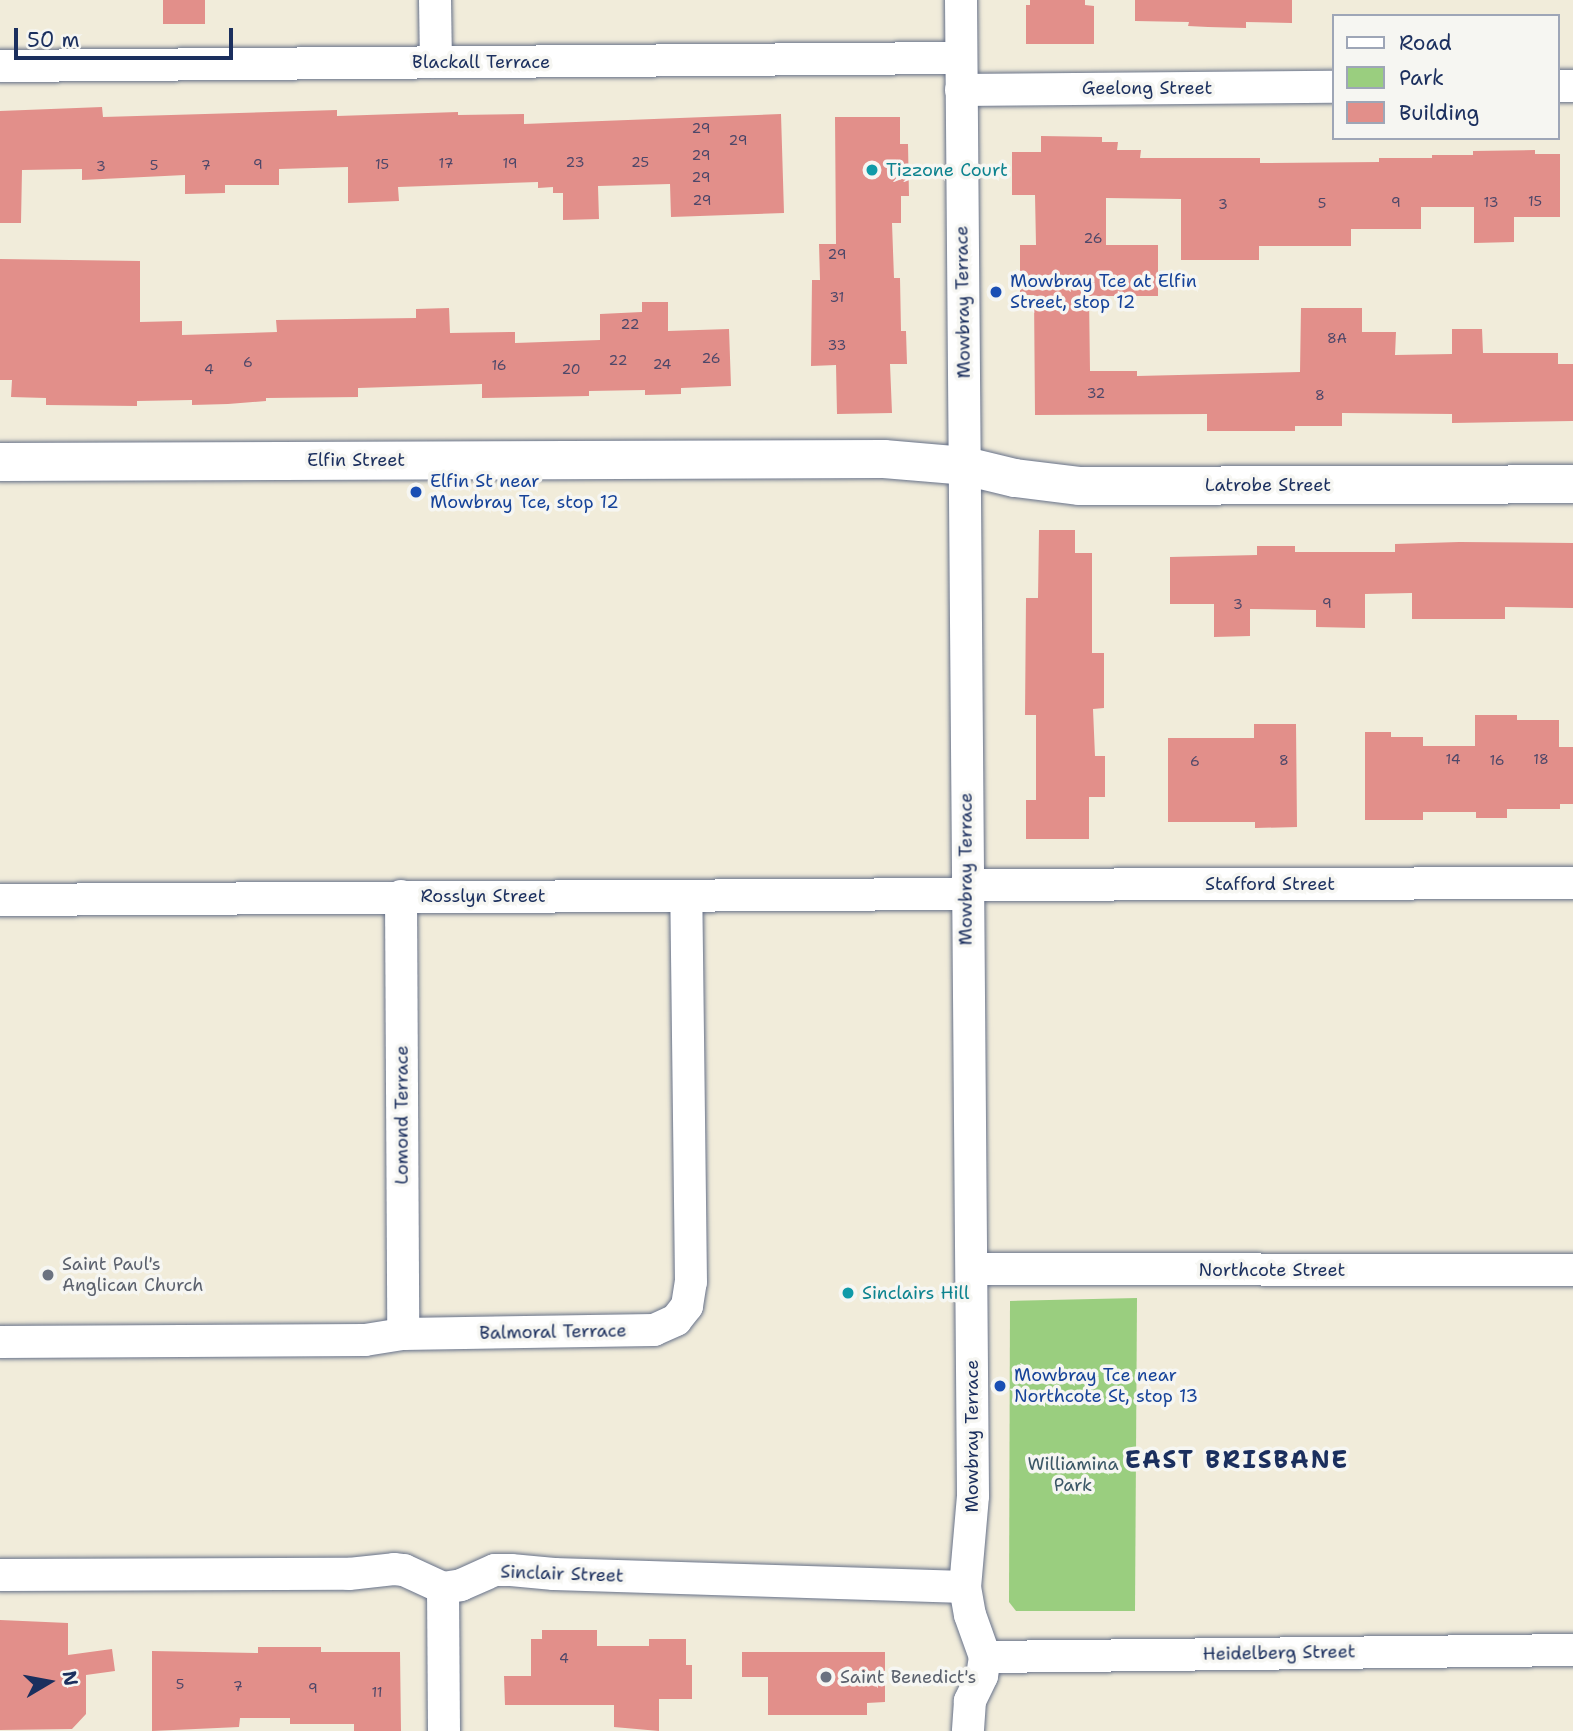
<!DOCTYPE html>
<html>
<head>
<meta charset="utf-8">
<style>
  body { margin:0 }
  #map { position:relative; width:1573px; height:1731px; overflow:hidden; background:#f1ecda; font-family:"Shantell Sans",sans-serif }
  div>[style] { position:absolute }
  [style*='--x'] { left:calc(var(--x)*1px); top:calc(var(--y)*1px); width:calc(var(--w)*1px); rotate:calc(var(--a)*1deg) }
  .green>* { inset:0; background:#9ace7f }
  .building>* { inset:0; background:#e28f8a; transform-origin:0 0 }
  .roads { filter:drop-shadow(0 0 2px #667189) drop-shadow(0 0 2px #667189) }
  .minor>* { height:32px; margin:-16px; padding:0 16px; transform-origin:16px; border-radius:16px; background:#fff }
  .major>* { height:38px; margin:-19px; padding:0 19px; transform-origin:19px; border-radius:19px; background:#fff }
  .dots>* { width:19px; height:19px; translate:-50% -50%; box-sizing:border-box; border:4px solid #f6f6f2; border-radius:50% }
  span { translate:-50% -50%; white-space:nowrap; text-align:center; line-height:1.15; -webkit-text-stroke:7px #f6f6f2; paint-order:stroke }
  .number-label { font-size:14px; color:#4d4769 }
  .number-label span { -webkit-text-stroke-width:0 }
  .street-label { font-size:18px; color:#1b2f5e }
  .culture-label { font-size:18px; color:#0d838f }
  .left { translate:0 -50%; text-align:left }
  .transit-label { font-size:18px; color:#164399 }
  .worship-label { font-size:18px; color:#5b616d }
  .park-label { font-size:18px; color:#3b5766 }
  .district-label { font-size:24px; color:#1b2f5e; font-weight:700; letter-spacing:2px }
  .legend { position:absolute; left:1332px; top:14px; width:228px; height:126px; box-sizing:border-box; background:#f6f6f2; border:2px solid #9ea6b7; margin:0; padding:9px 12px; list-style:none; font-size:21px; color:#1b2f5e }
  .legend li { display:flex; align-items:center; gap:14px; height:35px }
  .legend b { width:35px; border:2px solid #9ea6b7 }
  .north { position:absolute; left:14px; top:1647px; width:70px; height:70px; -webkit-text-stroke:5px #f6f6f2; paint-order:stroke; rotate:80deg; font-size:19px; font-weight:700; line-height:28px; text-align:center; color:#1b2f5e }
  .north::after { content:''; display:block; margin:auto; width:24px; height:32px; background:#1b2f5e; clip-path:polygon(50% 0,100% 100%,50% 72%,0 100%) }
  .scale { position:absolute; left:14px; top:28px; width:219px; height:32px; box-sizing:border-box; border:4px solid #1b2f5e; border-top:0; padding-left:9px; font-size:21px; line-height:24px; white-space:nowrap; color:#1b2f5e; -webkit-text-stroke:5px #f6f6f2; paint-order:stroke }
</style>
</head>
<body>
<div id="map">
  <div class="green">
    <div style="clip-path:polygon(1137px 1298px,1135px 1611px,1016px 1611px,1009px 1602px,1010px 1301px)"></div>
  </div>
  <div class="building">
    <div style="left:163px;top:0;width:42px;height:24px"></div>
    <div style="clip-path:polygon(1030px 0,1085px 0,1085px 5px,1094px 6px,1094px 44px,1026px 44px,1026px 5px,1030px 5px)"></div>
    <div style="clip-path:polygon(1135px 0,1292px 0,1292px 23px,1246px 22px,1246px 28px,1208px 27px,1188px 26px,1189px 22px,1135px 21px)"></div>
    <div style="clip-path:polygon(102px 107px,103px 117px,337px 110px,337px 116px,458px 112px,458px 115px,524px 114px,524px 124px,781px 114px,784px 213px,671px 217px,670px 184px,598px 186px,599px 219px,563px 220px,563px 193px,553px 193px,553px 187px,538px 188px,538px 182px,398px 187px,399px 201px,348px 203px,348px 167px,279px 169px,279px 185px,225px 185px,225px 193px,185px 194px,185px 175px,82px 180px,82px 169px,22px 170px,21px 223px,0 223px,0 111px)"></div>
    <div style="clip-path:polygon(835px 117px,900px 117px,900px 144px,908px 144px,909px 196px,901px 196px,901px 223px,892px 223px,894px 278px,900px 278px,901px 331px,906px 331px,907px 364px,890px 364px,892px 413px,837px 414px,836px 365px,811px 366px,812px 280px,820px 280px,819px 244px,836px 244px)"></div>
    <div style="clip-path:polygon(1041px 136px,1102px 137px,1102px 142px,1118px 142px,1117px 150px,1141px 150px,1140px 158px,1260px 158px,1260px 163px,1379px 162px,1379px 158px,1432px 158px,1432px 155px,1473px 155px,1473px 151px,1535px 150px,1535px 154px,1560px 154px,1560px 217px,1514px 217px,1514px 242px,1474px 243px,1474px 207px,1421px 207px,1421px 229px,1351px 229px,1351px 246px,1259px 246px,1259px 260px,1181px 260px,1181px 199px,1106px 198px,1106px 245px,1158px 245px,1158px 296px,1089px 296px,1090px 371px,1137px 371px,1137px 376px,1300px 372px,1301px 308px,1362px 308px,1362px 332px,1396px 332px,1395px 355px,1452px 354px,1452px 329px,1482px 329px,1483px 353px,1558px 353px,1558px 364px,1573px 364px,1573px 421px,1452px 423px,1452px 414px,1342px 413px,1342px 426px,1295px 426px,1295px 431px,1207px 431px,1207px 414px,1035px 415px,1034px 295px,1020px 295px,1020px 245px,1036px 245px,1035px 195px,1012px 195px,1012px 152px,1041px 152px)"></div>
    <div style="clip-path:polygon(0 259px,140px 261px,140px 322px,182px 321px,182px 335px,277px 332px,276px 320px,416px 318px,416px 309px,449px 308px,450px 333px,515px 332px,515px 343px,600px 340px,600px 314px,642px 312px,642px 302px,668px 302px,668px 331px,729px 329px,731px 386px,681px 388px,681px 394px,645px 395px,645px 390px,589px 391px,589px 396px,482px 398px,482px 384px,358px 388px,358px 397px,266px 398px,266px 401px,228px 404px,192px 405px,192px 400px,137px 401px,137px 406px,46px 405px,46px 398px,11px 397px,12px 380px,0 380px)"></div>
    <div style="clip-path:polygon(1039px 530px,1075px 530px,1075px 553px,1092px 553px,1092px 653px,1104px 653px,1104px 708px,1093px 709px,1095px 756px,1105px 756px,1105px 797px,1089px 797px,1089px 839px,1026px 839px,1026px 800px,1036px 800px,1036px 715px,1025px 715px,1026px 598px,1038px 598px)"></div>
    <div style="clip-path:polygon(1459px 542px,1573px 543px,1573px 608px,1505px 607px,1505px 619px,1412px 619px,1412px 593px,1365px 594px,1365px 628px,1316px 627px,1316px 610px,1250px 609px,1250px 636px,1214px 637px,1214px 604px,1170px 604px,1170px 557px,1257px 555px,1257px 546px,1295px 546px,1295px 552px,1395px 552px,1395px 544px)"></div>
    <div style="clip-path:polygon(1475px 715px,1517px 715px,1517px 720px,1559px 720px,1559px 747px,1573px 747px,1573px 804px,1560px 804px,1560px 809px,1507px 809px,1507px 818px,1476px 818px,1476px 812px,1423px 812px,1423px 820px,1365px 820px,1365px 732px,1391px 732px,1391px 737px,1423px 737px,1423px 746px,1475px 746px)"></div>
    <div style="clip-path:polygon(1254px 724px,1296px 724px,1297px 827px,1255px 828px,1255px 822px,1168px 822px,1168px 738px,1254px 738px)"></div>
    <div style="clip-path:polygon(0 1620px,68px 1623px,68px 1655px,112px 1649px,115px 1671px,86px 1675px,86px 1714px,72px 1729px,0 1730px)"></div>
    <div style="clip-path:polygon(542px 1630px,597px 1630px,597px 1646px,649px 1646px,649px 1639px,686px 1639px,686px 1665px,692px 1665px,692px 1699px,659px 1699px,659px 1731px,614px 1727px,614px 1705px,505px 1705px,504px 1676px,531px 1676px,531px 1639px,542px 1639px)"></div>
    <div style="clip-path:polygon(258px 1647px,321px 1647px,321px 1652px,400px 1652px,401px 1731px,354px 1731px,354px 1724px,290px 1724px,290px 1718px,240px 1718px,239px 1727px,152px 1731px,152px 1651px,258px 1653px)"></div>
    <div style="clip-path:polygon(742px 1652px,885px 1652px,885px 1702px,867px 1703px,867px 1715px,768px 1715px,768px 1677px,742px 1677px)"></div>
  </div>
  <div class="roads">
    <div class="minor">
      <div style="--x:435;--y:0;--w:62;--a:89.1"></div>
      <div style="--x:961;--y:0;--w:1496;--a:89.54"></div>
      <div style="--x:973;--y:1496;--w:91;--a:95"></div>
      <div style="--x:965;--y:1587;--w:28;--a:80"></div>
      <div style="--x:970;--y:1615;--w:45;--a:70.3"></div>
      <div style="--x:985;--y:1657;--w:19;--a:99"></div>
      <div style="--x:982;--y:1676;--w:28;--a:116"></div>
      <div style="--x:970;--y:1701;--w:30;--a:94"></div>
      <div style="--x:0;--y:66;--w:961;--a:-0.48"></div>
      <div style="--x:1557;--y:86;--w:16;--a:0"></div>
      <div style="--x:961;--y:90;--w:372;--a:-0.5"></div>
      <div style="--x:966;--y:885;--w:607;--a:-0.19"></div>
      <div style="--x:401;--y:896;--w:438;--a:89.7"></div>
      <div style="--x:0;--y:900;--w:966;--a:-0.36"></div>
      <div style="--x:972;--y:1269;--w:601;--a:0.1"></div>
      <div style="--x:0;--y:1342;--w:365;--a:-0.3"></div>
      <div style="--x:365;--y:1340;--w:38;--a:-9"></div>
      <div style="--x:403;--y:1334;--w:251;--a:-0.9"></div>
      <div style="--x:654;--y:1330;--w:24;--a:-24"></div>
      <div style="--x:676;--y:1320;--w:18;--a:-52"></div>
      <div style="--x:687;--y:1306;--w:24;--a:-81"></div>
      <div style="--x:691;--y:1282;--w:386;--a:-90.7"></div>
      <div style="--x:0;--y:1575;--w:349;--a:-0.2"></div>
      <div style="--x:349;--y:1574;--w:45;--a:-6.3"></div>
      <div style="--x:394;--y:1569;--w:10;--a:6"></div>
      <div style="--x:404;--y:1570;--w:43;--a:24.8"></div>
      <div style="--x:443;--y:1588;--w:18;--a:-9"></div>
      <div style="--x:461;--y:1585;--w:37;--a:-24"></div>
      <div style="--x:495;--y:1570;--w:16;--a:0"></div>
      <div style="--x:511;--y:1570;--w:43;--a:5.3"></div>
      <div style="--x:554;--y:1574;--w:411;--a:1.8"></div>
      <div style="--x:443;--y:1588;--w:143;--a:89.6"></div>
      <div style="--x:985;--y:1657;--w:588;--a:-0.68"></div>
    </div>
    <div class="major">
      <div style="--x:0;--y:462;--w:884;--a:-0.19"></div>
      <div style="--x:884;--y:459;--w:81;--a:4.9"></div>
      <div style="--x:965;--y:466;--w:51;--a:13.5"></div>
      <div style="--x:1015;--y:478;--w:64;--a:7.1"></div>
      <div style="--x:1079;--y:486;--w:494;--a:-0.2"></div>
    </div>
  </div>
  <div class="dots">
    <div style="left:872px;top:170px;background:#0f9aa8"></div>
    <div style="left:996px;top:292px;background:#1a4fb4"></div>
    <div style="left:416px;top:492px;background:#1a4fb4"></div>
    <div style="left:48px;top:1275px;background:#6b7280"></div>
    <div style="left:848px;top:1293px;background:#0f9aa8"></div>
    <div style="left:1000px;top:1386px;background:#1a4fb4"></div>
    <div style="left:826px;top:1677px;background:#6b7280"></div>
  </div>
  <div class="number-label">
    <span style="left:701px;top:128px">29</span>
    <span style="left:738px;top:140px">29</span>
    <span style="left:701px;top:155px">29</span>
    <span style="left:575px;top:162px">23</span>
    <span style="left:640px;top:162px">25</span>
    <span style="left:446px;top:163px">17</span>
    <span style="left:510px;top:163px">19</span>
    <span style="left:258px;top:164px">9</span>
    <span style="left:382px;top:164px">15</span>
    <span style="left:154px;top:165px">5</span>
    <span style="left:206px;top:165px">7</span>
    <span style="left:101px;top:166px">3</span>
    <span style="left:701px;top:177px">29</span>
    <span style="left:702px;top:200px">29</span>
    <span style="left:1535px;top:201px">15</span>
    <span style="left:1396px;top:202px">9</span>
    <span style="left:1491px;top:202px">13</span>
    <span style="left:1322px;top:203px">5</span>
    <span style="left:1223px;top:204px">3</span>
    <span style="left:1093px;top:238px">26</span>
    <span style="left:837px;top:254px">29</span>
    <span style="left:837px;top:297px">31</span>
    <span style="left:630px;top:324px">22</span>
    <span style="left:1337px;top:338px">8A</span>
    <span style="left:837px;top:345px">33</span>
    <span style="left:711px;top:358px">26</span>
    <span style="left:618px;top:360px">22</span>
    <span style="left:248px;top:362px">6</span>
    <span style="left:662px;top:364px">24</span>
    <span style="left:499px;top:365px">16</span>
    <span style="left:209px;top:369px">4</span>
    <span style="left:571px;top:369px">20</span>
    <span style="left:1096px;top:393px">32</span>
    <span style="left:1320px;top:395px">8</span>
    <span style="left:1327px;top:603px">9</span>
    <span style="left:1238px;top:604px">3</span>
    <span style="left:1453px;top:759px">14</span>
    <span style="left:1541px;top:759px">18</span>
    <span style="left:1284px;top:760px">8</span>
    <span style="left:1497px;top:760px">16</span>
    <span style="left:1195px;top:761px">6</span>
    <span style="left:564px;top:1658px">4</span>
    <span style="left:180px;top:1684px">5</span>
    <span style="left:238px;top:1686px">7</span>
    <span style="left:313px;top:1688px">9</span>
    <span style="left:377px;top:1692px">11</span>
  </div>
  <div class="street-label">
    <span style="left:481px;top:62px">Blackall Terrace</span>
    <span style="left:1147px;top:88px">Geelong Street</span>
    <span style="left:963px;top:302px;rotate:-91deg">Mowbray Terrace</span>
    <span style="left:356px;top:460px">Elfin Street</span>
    <span style="left:1268px;top:485px">Latrobe Street</span>
    <span style="left:966px;top:869px;rotate:-90deg">Mowbray Terrace</span>
    <span style="left:1270px;top:884px">Stafford Street</span>
    <span style="left:483px;top:896px">Rosslyn Street</span>
    <span style="left:402px;top:1115px;rotate:-90deg">Lomond Terrace</span>
    <span style="left:1272px;top:1270px">Northcote Street</span>
    <span style="left:553px;top:1332px;rotate:-1deg">Balmoral Terrace</span>
    <span style="left:972px;top:1436px;rotate:-90deg">Mowbray Terrace</span>
    <span style="left:562px;top:1574px;rotate:2deg">Sinclair Street</span>
    <span style="left:1279px;top:1653px;rotate:-1deg">Heidelberg Street</span>
  </div>
  <div class="culture-label">
    <span class="left" style="left:886px;top:170px">Tizzone Court</span>
    <span class="left" style="left:862px;top:1293px">Sinclairs Hill</span>
  </div>
  <div class="transit-label">
    <span class="left" style="left:1010px;top:292px">Mowbray Tce at Elfin<br>Street, stop 12</span>
    <span class="left" style="left:430px;top:492px">Elfin St near<br>Mowbray Tce, stop 12</span>
    <span class="left" style="left:1014px;top:1386px">Mowbray Tce near<br>Northcote St, stop 13</span>
  </div>
  <div class="worship-label">
    <span class="left" style="left:62px;top:1275px">Saint Paul's<br>Anglican Church</span>
    <span class="left" style="left:840px;top:1677px">Saint Benedict's</span>
  </div>
  <div class="park-label">
    <span style="left:1073px;top:1475px">Williamina<br>Park</span>
  </div>
  <div class="district-label">
    <span style="left:1237px;top:1461px">EAST BRISBANE</span>
  </div>
  <ul class="legend">
  <li><b style="height:9px;background:#fff"></b>Road</li>
  <li><b style="height:19px;background:#9ace7f"></b>Park</li>
  <li><b style="height:19px;background:#e28f8a"></b>Building</li>
  </ul>
  <div class="north">N</div>
  <div class="scale">50 m</div>
</div>
</body>
</html>
